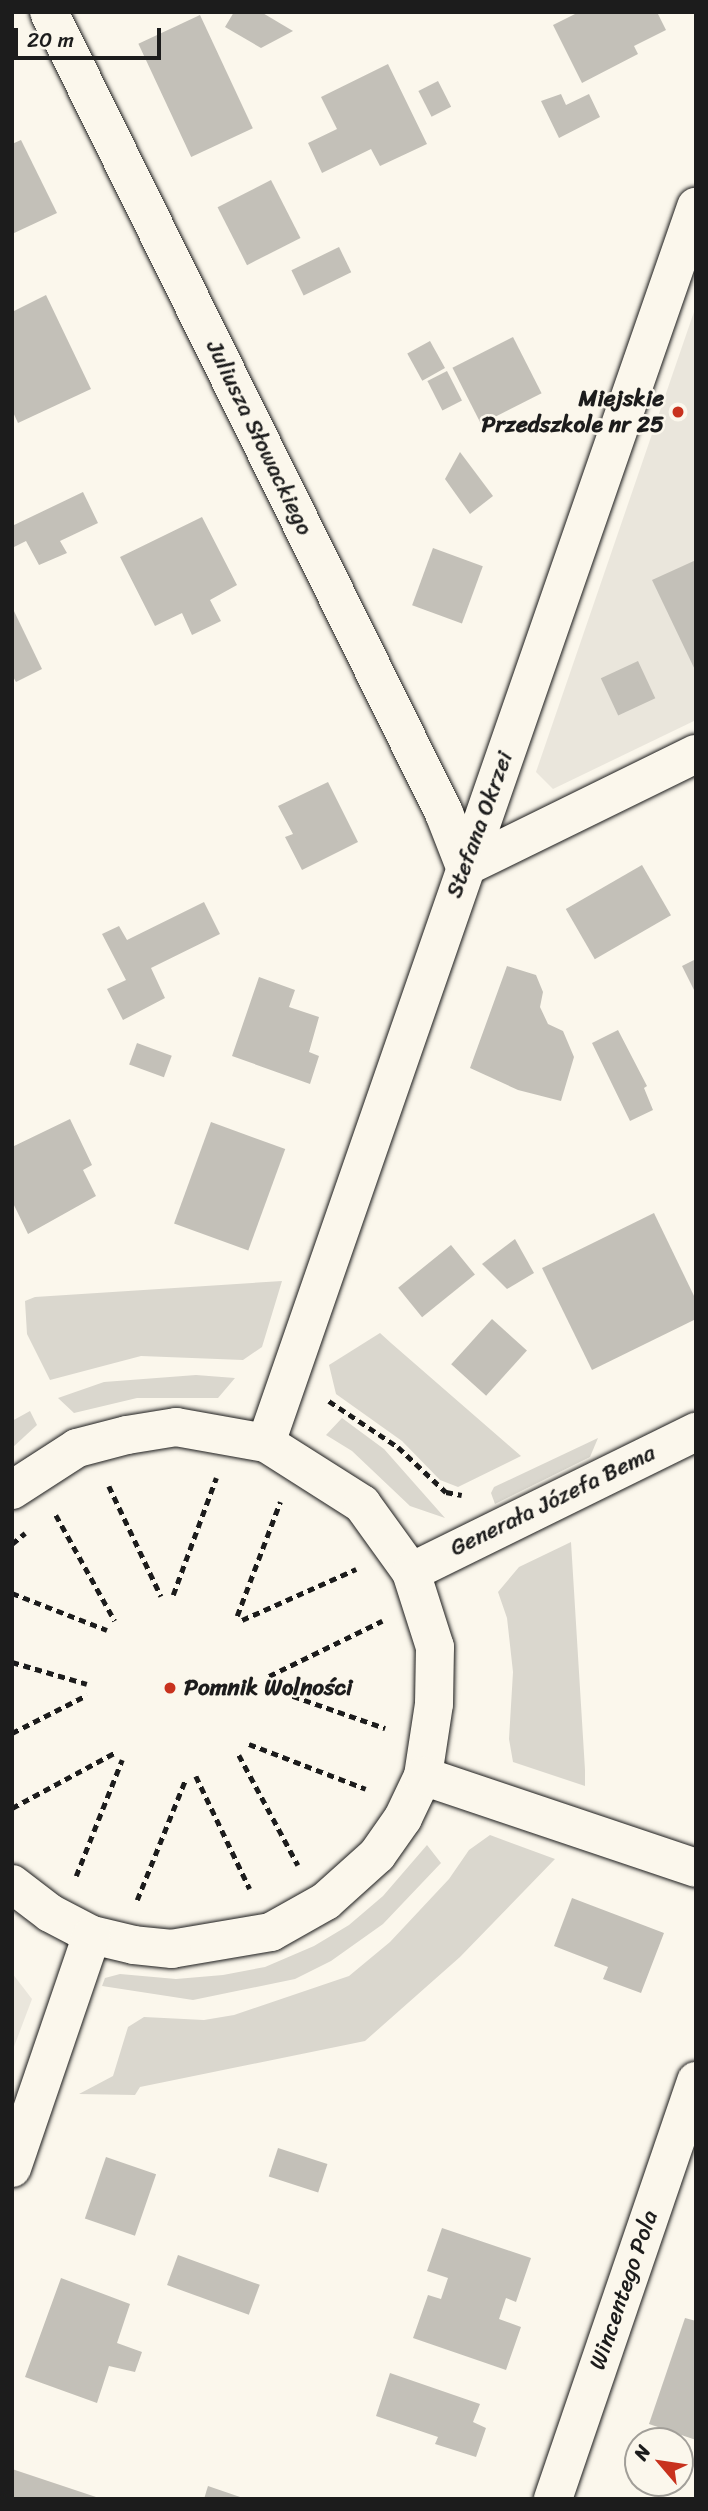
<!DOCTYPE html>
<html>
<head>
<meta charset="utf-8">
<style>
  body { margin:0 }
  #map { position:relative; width:708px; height:2511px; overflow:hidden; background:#fbf7ec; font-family:Sriracha,sans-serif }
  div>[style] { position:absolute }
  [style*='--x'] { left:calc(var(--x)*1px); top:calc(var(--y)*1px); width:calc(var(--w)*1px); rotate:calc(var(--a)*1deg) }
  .built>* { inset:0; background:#eae6dc }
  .green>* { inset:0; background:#dad7ce }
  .building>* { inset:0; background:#c3c0b8; transform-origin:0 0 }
  .path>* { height:4.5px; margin-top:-2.25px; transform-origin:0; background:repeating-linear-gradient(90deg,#1c1c1c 0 7px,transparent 0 12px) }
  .roads { filter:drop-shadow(0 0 2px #1c1c1c) drop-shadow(0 0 2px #1c1c1c) }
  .street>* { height:38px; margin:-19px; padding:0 19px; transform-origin:19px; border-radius:19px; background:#fbf7ec }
  .dots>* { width:19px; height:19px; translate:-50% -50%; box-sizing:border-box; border:4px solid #fbf7ec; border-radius:50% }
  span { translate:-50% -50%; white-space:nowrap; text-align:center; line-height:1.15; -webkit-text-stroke:5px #fbf7ec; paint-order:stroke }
  .poi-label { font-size:23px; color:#1c1c1c; font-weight:700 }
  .right { translate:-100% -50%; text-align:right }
  .left { translate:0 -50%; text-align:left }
  .street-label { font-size:23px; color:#1c1c1c }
  .frame { position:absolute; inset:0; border:14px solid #1c1c1c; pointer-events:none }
  .north { position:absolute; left:624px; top:2427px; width:70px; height:70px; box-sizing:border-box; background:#fbf7ec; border:2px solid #a29f99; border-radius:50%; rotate:299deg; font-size:19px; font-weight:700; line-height:28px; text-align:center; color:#1c1c1c }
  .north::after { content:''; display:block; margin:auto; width:24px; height:32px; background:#c8321e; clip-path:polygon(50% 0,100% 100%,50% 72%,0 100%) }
  .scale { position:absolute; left:14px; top:28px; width:147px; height:32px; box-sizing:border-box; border:4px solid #1c1c1c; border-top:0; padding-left:9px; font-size:21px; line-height:24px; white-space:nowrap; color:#1c1c1c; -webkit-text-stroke:5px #fbf7ec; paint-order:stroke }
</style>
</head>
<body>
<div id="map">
  <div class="built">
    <div style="clip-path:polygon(696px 306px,696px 720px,553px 789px,536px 772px)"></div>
    <div style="clip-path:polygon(12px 1973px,32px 1999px,12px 2052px)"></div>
  </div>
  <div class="green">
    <div style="clip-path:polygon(282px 1281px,262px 1347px,243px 1360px,141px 1356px,50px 1380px,27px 1334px,25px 1301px,35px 1297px)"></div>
    <div style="clip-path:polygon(380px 1333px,391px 1343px,521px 1456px,458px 1487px,440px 1480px,402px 1441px,336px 1394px,329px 1365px)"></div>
    <div style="clip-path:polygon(196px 1375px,235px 1378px,218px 1398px,137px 1398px,74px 1413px,58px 1398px,104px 1382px)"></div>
    <div style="clip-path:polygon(30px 1411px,37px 1425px,12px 1448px,12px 1421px)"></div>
    <div style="clip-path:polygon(342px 1418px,384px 1449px,445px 1518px,410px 1506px,352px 1451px,326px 1435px)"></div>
    <div style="clip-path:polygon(598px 1438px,590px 1457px,495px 1504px,491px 1493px,494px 1487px)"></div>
    <div style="clip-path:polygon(571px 1542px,585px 1770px,585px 1786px,513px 1762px,509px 1739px,513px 1672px,507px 1618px,498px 1592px,519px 1567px)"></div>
    <div style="clip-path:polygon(490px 1835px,555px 1859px,460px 1957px,365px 2041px,140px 2087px,135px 2095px,79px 2094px,113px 2076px,128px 2027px,144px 2017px,204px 2020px,234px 2015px,349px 1976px,390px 1942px,449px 1879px,469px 1850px)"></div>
    <div style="clip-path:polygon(427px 1845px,441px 1863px,383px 1924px,331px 1961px,295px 1979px,193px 2000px,102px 1986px,105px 1978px,120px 1974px,176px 1979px,223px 1975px,265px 1967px,314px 1946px,349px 1925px,383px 1896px)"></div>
  </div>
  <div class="building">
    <div style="clip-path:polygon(234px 12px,261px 12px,293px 31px,261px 48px,225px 27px)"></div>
    <div style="clip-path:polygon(579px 12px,657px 12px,666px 30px,634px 46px,638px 54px,582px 83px,553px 25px)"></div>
    <div style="left:200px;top:15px;width:125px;height:68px;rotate:65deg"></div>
    <div style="clip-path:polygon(388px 64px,427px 144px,380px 166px,371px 149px,322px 173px,308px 143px,337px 129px,321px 97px)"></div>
    <div style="left:438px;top:81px;width:29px;height:22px;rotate:63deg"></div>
    <div style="clip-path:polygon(561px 94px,566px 105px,589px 94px,600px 117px,559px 138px,541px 101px)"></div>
    <div style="clip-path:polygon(21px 140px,57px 213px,12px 234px,12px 144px)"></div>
    <div style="left:271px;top:180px;width:65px;height:60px;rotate:63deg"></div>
    <div style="left:339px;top:247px;width:28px;height:53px;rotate:64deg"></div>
    <div style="clip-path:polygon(46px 295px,91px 389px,18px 423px,12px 410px,12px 312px)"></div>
    <div style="left:513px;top:337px;width:63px;height:68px;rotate:63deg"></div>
    <div style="left:430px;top:341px;width:31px;height:26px;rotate:61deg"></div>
    <div style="left:447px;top:371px;width:33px;height:22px;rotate:63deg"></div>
    <div style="clip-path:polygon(460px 452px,493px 496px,470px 514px,445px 479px)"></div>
    <div style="clip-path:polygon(83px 492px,98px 523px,60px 541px,67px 553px,39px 565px,26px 541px,12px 548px,12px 526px)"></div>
    <div style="clip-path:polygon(202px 517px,237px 585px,210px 600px,221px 621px,192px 635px,182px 613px,155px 626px,120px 557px)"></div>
    <div style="left:433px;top:548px;width:53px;height:61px;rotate:20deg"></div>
    <div style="clip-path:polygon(696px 560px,696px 672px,652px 580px)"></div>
    <div style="clip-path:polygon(12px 607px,42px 669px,16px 682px,12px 675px)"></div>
    <div style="left:638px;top:661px;width:41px;height:41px;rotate:65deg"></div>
    <div style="clip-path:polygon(328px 782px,358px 842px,302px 870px,285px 837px,293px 834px,278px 806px)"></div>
    <div style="left:642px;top:865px;width:58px;height:88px;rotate:60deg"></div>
    <div style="clip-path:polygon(204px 902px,220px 934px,151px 968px,165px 998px,123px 1020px,107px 989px,126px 980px,102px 934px,119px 926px,127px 940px)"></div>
    <div style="clip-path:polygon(696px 959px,696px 994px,682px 966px)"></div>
    <div style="clip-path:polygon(507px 966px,536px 975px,543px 992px,540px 1007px,548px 1024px,563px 1031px,574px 1057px,561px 1101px,518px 1090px,470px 1068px)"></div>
    <div style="clip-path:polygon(259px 977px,295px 990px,289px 1007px,319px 1017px,309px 1052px,319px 1056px,310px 1084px,232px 1056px)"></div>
    <div style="clip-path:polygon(618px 1030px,647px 1086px,644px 1088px,653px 1110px,630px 1121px,592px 1043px)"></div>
    <div style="left:137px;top:1043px;width:37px;height:23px;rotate:20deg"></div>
    <div style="clip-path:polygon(70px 1119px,92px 1165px,83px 1170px,96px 1196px,28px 1234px,12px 1201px,12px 1147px)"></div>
    <div style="left:211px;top:1122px;width:79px;height:108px;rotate:20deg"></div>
    <div style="clip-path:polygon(654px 1213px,696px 1300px,696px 1319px,592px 1370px,542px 1268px)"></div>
    <div style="clip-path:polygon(515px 1239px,534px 1273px,507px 1289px,482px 1264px)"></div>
    <div style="left:451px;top:1245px;width:38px;height:68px;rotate:51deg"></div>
    <div style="left:492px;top:1319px;width:47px;height:61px;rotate:42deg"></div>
    <div style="clip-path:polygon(572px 1898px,664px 1933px,641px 1993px,603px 1979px,608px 1967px,554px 1946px)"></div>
    <div style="left:278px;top:2148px;width:52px;height:30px;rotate:18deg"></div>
    <div style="left:106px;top:2157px;width:53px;height:65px;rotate:19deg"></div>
    <div style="clip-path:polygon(442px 2228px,531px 2258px,516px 2302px,506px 2298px,499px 2319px,521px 2327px,506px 2370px,413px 2338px,428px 2295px,441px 2299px,448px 2278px,427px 2271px)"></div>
    <div style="left:178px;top:2255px;width:87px;height:32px;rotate:20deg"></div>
    <div style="clip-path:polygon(61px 2278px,130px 2304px,117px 2343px,142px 2352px,135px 2372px,109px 2366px,97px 2403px,25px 2377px)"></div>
    <div style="clip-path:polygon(685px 2318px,696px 2321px,696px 2440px,649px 2424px)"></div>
    <div style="clip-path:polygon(390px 2373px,480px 2404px,473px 2422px,486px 2428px,476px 2457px,435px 2444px,438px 2437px,376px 2416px)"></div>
    <div style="clip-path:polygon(12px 2469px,99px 2498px,99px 2499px,12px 2499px)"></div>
    <div style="clip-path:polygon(208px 2486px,243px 2498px,243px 2499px,204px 2499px)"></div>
  </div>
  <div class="path">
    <div style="--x:329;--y:1401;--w:83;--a:33.7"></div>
    <div style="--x:398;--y:1447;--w:66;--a:43.2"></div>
    <div style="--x:446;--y:1492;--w:16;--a:11"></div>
    <div style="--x:109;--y:1486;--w:122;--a:64.7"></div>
    <div style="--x:56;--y:1515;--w:121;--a:60.9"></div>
    <div style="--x:12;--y:1544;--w:17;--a:-40"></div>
    <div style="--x:12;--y:1593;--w:102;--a:21.3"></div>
    <div style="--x:173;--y:1595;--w:125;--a:-69.8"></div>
    <div style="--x:237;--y:1616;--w:122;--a:-69.3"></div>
    <div style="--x:242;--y:1620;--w:125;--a:-24.1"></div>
    <div style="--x:12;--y:1662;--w:78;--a:16.3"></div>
    <div style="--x:269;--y:1676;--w:126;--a:-26"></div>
    <div style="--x:270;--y:1688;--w:122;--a:19.2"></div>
    <div style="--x:12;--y:1733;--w:84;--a:-26.9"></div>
    <div style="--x:249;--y:1744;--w:125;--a:21"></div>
    <div style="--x:239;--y:1755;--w:125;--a:61.8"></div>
    <div style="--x:196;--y:1776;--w:125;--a:64.5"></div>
    <div style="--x:12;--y:1808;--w:116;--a:-28.3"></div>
    <div style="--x:76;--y:1876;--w:125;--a:-68.4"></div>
    <div style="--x:137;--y:1900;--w:131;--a:-68.1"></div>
  </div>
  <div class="roads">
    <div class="street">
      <div style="--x:49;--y:12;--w:893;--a:63.75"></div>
      <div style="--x:444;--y:813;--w:58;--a:68.7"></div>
      <div style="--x:465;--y:867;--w:257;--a:-26.1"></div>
      <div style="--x:266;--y:1443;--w:1309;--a:-70.82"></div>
      <div style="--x:12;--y:1490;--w:77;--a:-32.9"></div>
      <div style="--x:77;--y:1448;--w:52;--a:-14.6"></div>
      <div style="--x:127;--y:1435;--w:50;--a:-9.3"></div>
      <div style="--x:176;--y:1427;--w:91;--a:10.1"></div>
      <div style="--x:266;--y:1443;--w:114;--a:32.4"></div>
      <div style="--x:362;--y:1504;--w:84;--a:54.2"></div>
      <div style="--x:411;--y:1572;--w:79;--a:72.3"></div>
      <div style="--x:435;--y:1647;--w:57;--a:91"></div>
      <div style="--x:434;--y:1704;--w:73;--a:98.7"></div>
      <div style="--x:423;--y:1776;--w:47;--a:115.5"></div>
      <div style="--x:403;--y:1818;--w:45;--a:125.1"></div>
      <div style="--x:377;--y:1855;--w:69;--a:138"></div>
      <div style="--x:326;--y:1901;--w:63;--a:150.6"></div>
      <div style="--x:271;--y:1932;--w:100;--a:170.3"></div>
      <div style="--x:172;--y:1949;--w:38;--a:-174"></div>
      <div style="--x:134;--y:1945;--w:43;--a:-166.6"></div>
      <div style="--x:92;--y:1935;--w:47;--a:-152.4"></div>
      <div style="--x:50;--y:1913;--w:48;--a:-142.7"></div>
      <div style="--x:411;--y:1572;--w:318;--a:-26.2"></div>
      <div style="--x:423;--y:1776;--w:288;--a:18.6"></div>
      <div style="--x:12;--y:2168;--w:246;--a:-71.1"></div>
      <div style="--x:553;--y:2499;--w:442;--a:-71.1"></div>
    </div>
  </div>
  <div class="dots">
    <div style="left:678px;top:412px;background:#c8321e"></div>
    <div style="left:170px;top:1688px;background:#c8321e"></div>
  </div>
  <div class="poi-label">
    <span class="right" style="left:664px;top:412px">Miejskie<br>Przedszkole nr 25</span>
    <span class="left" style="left:184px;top:1688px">Pomnik Wolności</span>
  </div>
  <div class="street-label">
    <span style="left:259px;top:438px;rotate:64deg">Juliusza Słowackiego</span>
    <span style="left:480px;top:825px;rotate:-70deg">Stefana Okrzei</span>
    <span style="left:553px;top:1501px;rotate:-26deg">Generała Józefa Bema</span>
    <span style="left:624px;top:2290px;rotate:-71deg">Wincentego Pola</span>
  </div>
  <div class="frame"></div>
  <div class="north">N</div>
  <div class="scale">20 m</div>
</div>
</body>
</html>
